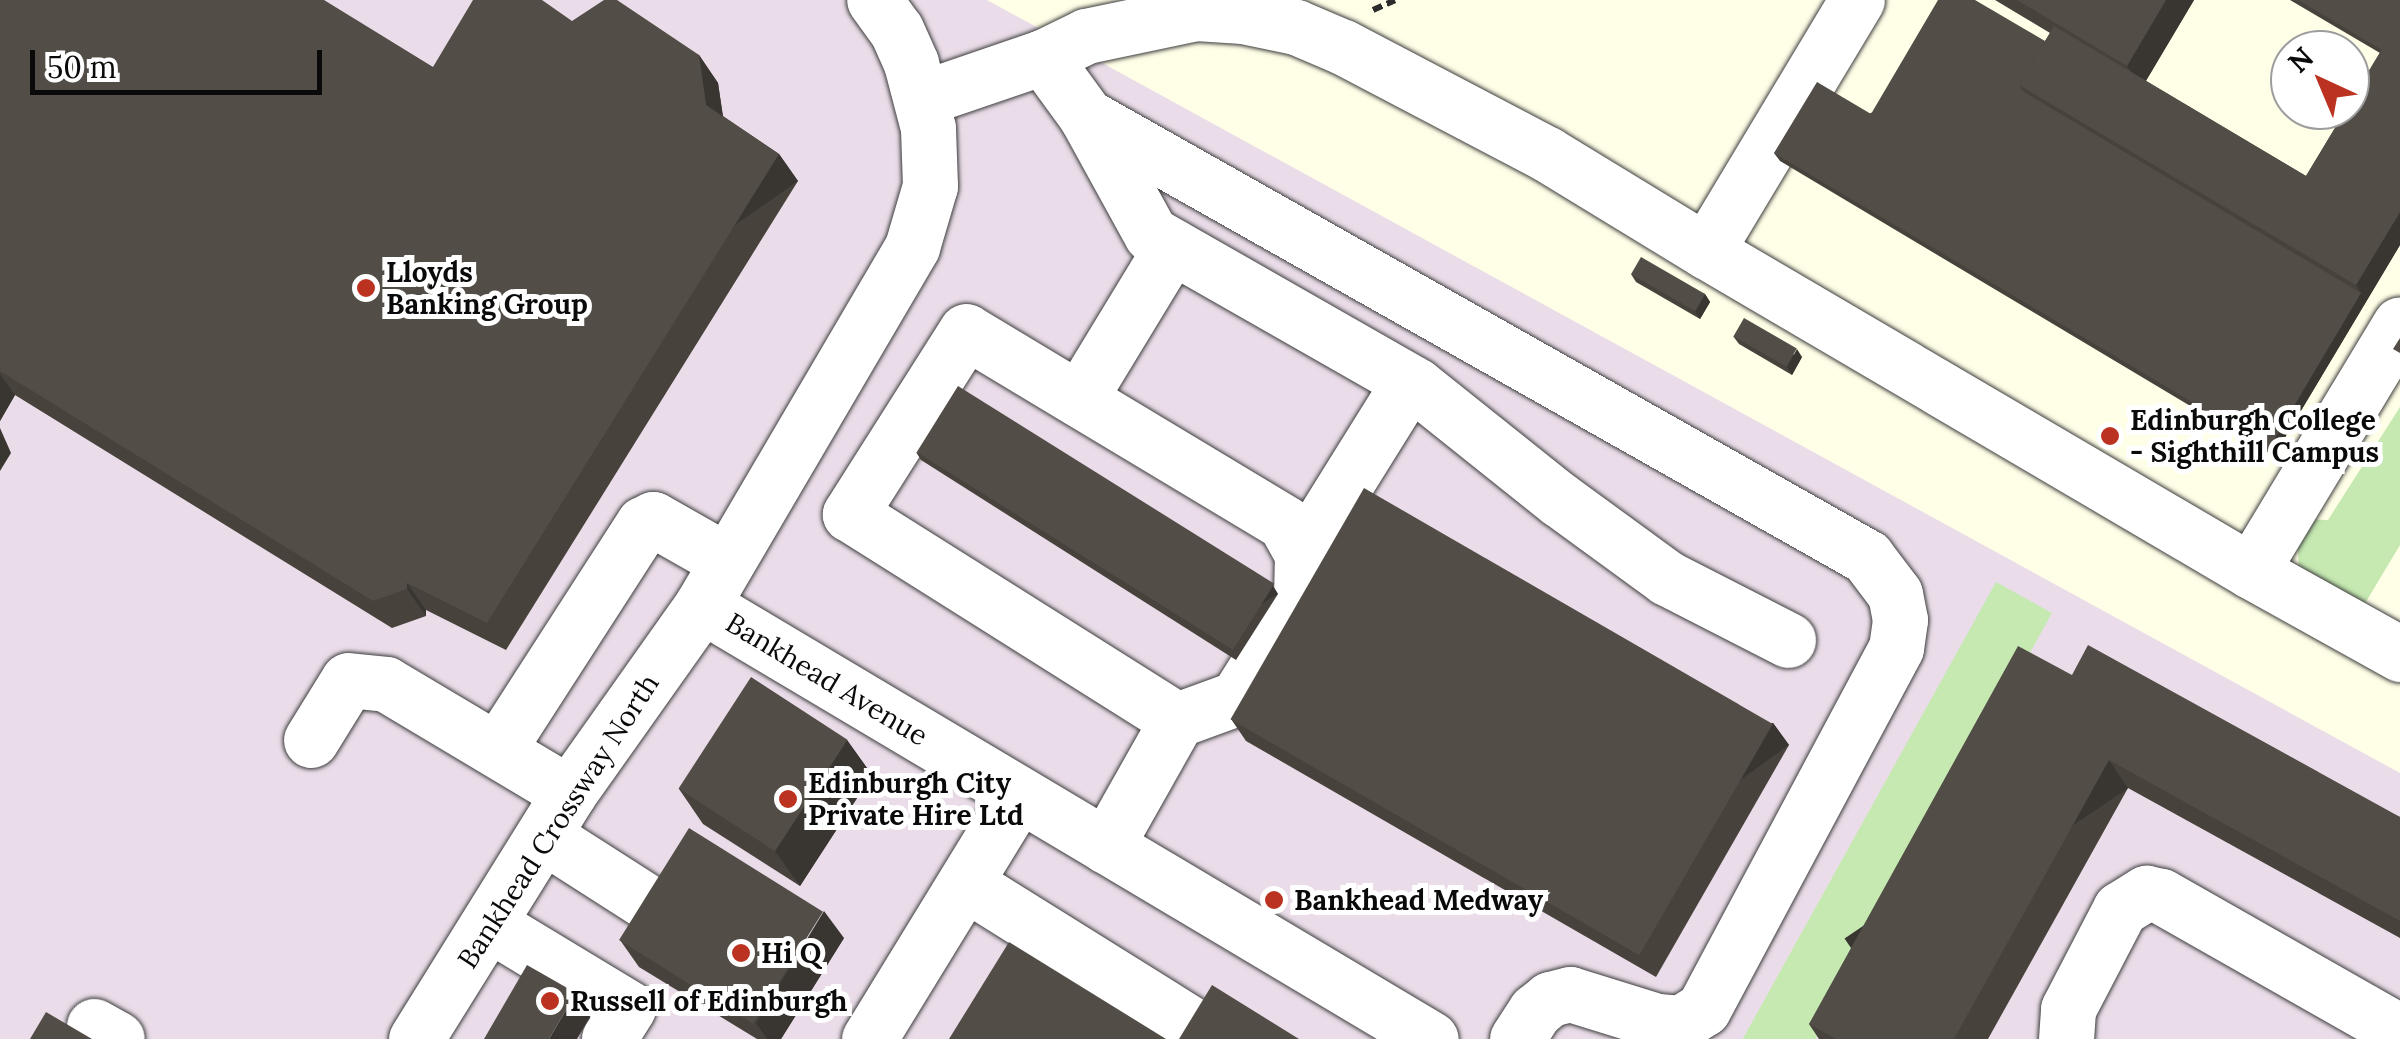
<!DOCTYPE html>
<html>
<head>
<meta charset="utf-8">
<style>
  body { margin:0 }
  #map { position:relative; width:2400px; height:1039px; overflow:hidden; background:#fffee7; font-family:Lora,serif }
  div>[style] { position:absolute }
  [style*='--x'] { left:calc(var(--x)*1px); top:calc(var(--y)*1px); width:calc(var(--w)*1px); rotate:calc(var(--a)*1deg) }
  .industrial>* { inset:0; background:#eadde9 }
  .green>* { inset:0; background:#c5e9b1; transform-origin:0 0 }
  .path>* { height:6px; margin-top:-3px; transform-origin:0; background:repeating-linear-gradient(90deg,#2c2c2c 0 10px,transparent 0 15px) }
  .roads { filter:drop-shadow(0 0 2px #3d3d3d) drop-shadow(0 0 2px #3d3d3d) }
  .minor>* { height:55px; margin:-27.5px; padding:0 27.5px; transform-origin:27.5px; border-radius:27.5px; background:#fff }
  .wall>* { inset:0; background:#47423c }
  .shaded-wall>* { inset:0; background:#393631; transform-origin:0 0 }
  .building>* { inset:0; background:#524d46; transform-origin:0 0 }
  .dots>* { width:28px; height:28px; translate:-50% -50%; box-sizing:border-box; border:5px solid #fff; border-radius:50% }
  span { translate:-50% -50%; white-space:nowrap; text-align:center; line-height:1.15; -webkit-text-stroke:10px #fff; paint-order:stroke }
  .poi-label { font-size:28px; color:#0a0a0a; font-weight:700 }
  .left { translate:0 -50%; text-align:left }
  .street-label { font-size:28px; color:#0a0a0a }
  .north { position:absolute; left:2270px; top:30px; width:100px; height:100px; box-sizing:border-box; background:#fff; border:2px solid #9d9d9d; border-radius:50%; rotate:316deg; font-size:28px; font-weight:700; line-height:40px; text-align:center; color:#0a0a0a }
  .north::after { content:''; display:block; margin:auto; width:35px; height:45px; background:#bb3221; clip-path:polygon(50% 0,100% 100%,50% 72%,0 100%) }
  .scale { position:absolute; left:30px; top:50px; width:292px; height:45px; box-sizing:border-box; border:5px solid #0a0a0a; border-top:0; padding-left:12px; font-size:30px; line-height:35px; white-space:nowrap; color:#0a0a0a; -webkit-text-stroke:8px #fff; paint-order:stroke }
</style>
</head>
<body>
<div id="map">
  <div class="industrial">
    <div style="clip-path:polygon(0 0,987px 0,2400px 773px,2400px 1039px,0 1039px)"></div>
  </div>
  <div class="green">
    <div style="clip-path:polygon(2400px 407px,2400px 545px,2361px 610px,2299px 575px,2297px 519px,2328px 520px)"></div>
    <div style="left:1996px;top:582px;width:64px;height:524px;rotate:29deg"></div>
  </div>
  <div class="path">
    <div style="--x:1373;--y:10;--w:24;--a:-24"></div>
  </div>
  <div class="roads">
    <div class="minor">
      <div style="--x:1043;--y:57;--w:73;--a:53.9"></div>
      <div style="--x:1086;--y:116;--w:897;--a:29.45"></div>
      <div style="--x:1867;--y:557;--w:46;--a:52.9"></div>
      <div style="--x:1895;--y:594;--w:26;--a:79"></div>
      <div style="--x:1900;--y:620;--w:28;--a:98"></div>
      <div style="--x:1896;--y:648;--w:409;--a:118.1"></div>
      <div style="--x:1703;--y:1009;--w:26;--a:148"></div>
      <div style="--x:1681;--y:1023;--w:24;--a:-175"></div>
      <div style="--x:1657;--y:1021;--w:91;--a:-162.8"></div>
      <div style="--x:1570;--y:994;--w:21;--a:166"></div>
      <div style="--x:1550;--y:999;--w:19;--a:141"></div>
      <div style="--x:1535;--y:1011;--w:33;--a:123"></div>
      <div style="--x:923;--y:98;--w:127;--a:-18.9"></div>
      <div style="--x:1043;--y:57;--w:48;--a:-26"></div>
      <div style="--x:1086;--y:36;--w:112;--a:-11.8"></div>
      <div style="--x:1196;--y:13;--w:47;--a:3.7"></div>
      <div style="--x:1243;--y:16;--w:54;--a:11.7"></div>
      <div style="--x:1296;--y:27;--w:51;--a:23.1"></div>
      <div style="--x:1343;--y:47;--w:230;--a:27.7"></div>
      <div style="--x:1547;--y:154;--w:186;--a:31.4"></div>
      <div style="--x:1706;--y:251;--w:293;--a:-59"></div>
      <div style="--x:1086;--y:116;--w:135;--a:61.2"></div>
      <div style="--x:1151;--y:234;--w:306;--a:29.7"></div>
      <div style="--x:1417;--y:386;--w:183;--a:38.6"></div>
      <div style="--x:1560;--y:500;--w:132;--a:36.1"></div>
      <div style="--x:1667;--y:578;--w:136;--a:27.1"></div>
      <div style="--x:1706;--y:251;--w:632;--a:30.42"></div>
      <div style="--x:2251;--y:571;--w:288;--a:-58.9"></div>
      <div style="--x:1079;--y:399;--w:179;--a:-58.7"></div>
      <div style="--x:1302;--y:554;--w:203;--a:-58.1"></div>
      <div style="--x:2251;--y:571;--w:171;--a:29.1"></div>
      <div style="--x:702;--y:605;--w:848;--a:30.77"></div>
      <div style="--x:311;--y:740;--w:70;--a:-58.3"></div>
      <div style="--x:348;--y:680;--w:38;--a:6"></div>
      <div style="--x:386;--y:684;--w:213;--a:30.8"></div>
      <div style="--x:498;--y:749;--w:268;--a:-57.2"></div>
      <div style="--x:643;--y:524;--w:11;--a:-27"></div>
      <div style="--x:653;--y:519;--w:85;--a:29.6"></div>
      <div style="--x:544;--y:836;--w:128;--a:32.6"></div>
      <div style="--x:1106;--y:846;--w:145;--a:-60.6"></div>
      <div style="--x:1177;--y:720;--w:64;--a:-20.1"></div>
      <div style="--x:1237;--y:698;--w:120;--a:-57.9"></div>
      <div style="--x:1301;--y:596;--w:42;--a:-88.6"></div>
      <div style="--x:1302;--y:554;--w:35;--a:-119"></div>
      <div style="--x:1285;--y:523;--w:372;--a:-149"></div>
      <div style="--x:966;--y:331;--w:217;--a:122.4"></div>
      <div style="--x:850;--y:514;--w:386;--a:32.2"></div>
      <div style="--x:965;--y:883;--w:268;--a:32"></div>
      <div style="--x:491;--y:925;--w:160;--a:31.2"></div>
      <div style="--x:628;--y:1008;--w:36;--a:122"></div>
      <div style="--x:94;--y:1026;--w:26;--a:29"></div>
      <div style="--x:416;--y:1039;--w:290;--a:-58.1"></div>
      <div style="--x:569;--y:793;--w:230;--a:-54.7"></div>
      <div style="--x:702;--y:605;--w:415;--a:-59.6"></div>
      <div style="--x:912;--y:247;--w:64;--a:-73.6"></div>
      <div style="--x:930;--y:186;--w:58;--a:-92"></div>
      <div style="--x:928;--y:128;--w:67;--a:-104.7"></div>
      <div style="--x:911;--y:63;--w:36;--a:-114"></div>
      <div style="--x:896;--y:30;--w:37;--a:-126"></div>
      <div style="--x:869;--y:1039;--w:287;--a:-58.5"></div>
      <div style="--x:2066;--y:1039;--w:30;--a:-86"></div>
      <div style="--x:2068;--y:1009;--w:113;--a:-62.5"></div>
      <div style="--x:2120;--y:909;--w:31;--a:-32"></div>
      <div style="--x:2146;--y:893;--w:15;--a:11"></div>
      <div style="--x:2161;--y:896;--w:275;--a:29.6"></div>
    </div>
  </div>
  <div class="wall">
    <div style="clip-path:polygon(0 0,433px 67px,572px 21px,699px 55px,718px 83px,723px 116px,779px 154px,798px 181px,506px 650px,426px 610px,426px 616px,392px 628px,15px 395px,0 421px)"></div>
    <div style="clip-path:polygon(1995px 0,2194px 0,2146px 81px,2306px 176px,2380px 53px,2290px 0,2400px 0,2400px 245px,2274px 456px,1780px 161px,1774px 153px,2045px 41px,2050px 33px)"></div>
    <div style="clip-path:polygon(1631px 274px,1705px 294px,1710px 302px,1700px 319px,1636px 282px)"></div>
    <div style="clip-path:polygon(1733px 336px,1802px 357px,1792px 375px,1739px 344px)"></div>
    <div style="clip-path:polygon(916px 452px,1273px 586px,1278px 594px,1236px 660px,921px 460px)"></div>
    <div style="clip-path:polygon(2072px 675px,2400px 817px,2400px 938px,2128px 788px,1988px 1039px,1819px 1039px,1809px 1024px)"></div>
    <div style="clip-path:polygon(1231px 719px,1773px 723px,1789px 745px,1656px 977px,1246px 741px)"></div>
    <div style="clip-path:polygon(847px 740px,872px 775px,800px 886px,703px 824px,679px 789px)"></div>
    <div style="clip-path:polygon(844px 938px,781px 1039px,757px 1039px,639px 967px,620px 940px)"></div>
  </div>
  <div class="shaded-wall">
    <div style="clip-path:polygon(2166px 0,2194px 0,2142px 87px,2127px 66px)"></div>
    <div style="clip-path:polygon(699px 55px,718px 83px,725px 132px,706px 105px)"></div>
    <div style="left:779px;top:154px;width:33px;height:552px;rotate:55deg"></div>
    <div style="clip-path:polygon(2400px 212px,2400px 245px,2274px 456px,2269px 448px,2361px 293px,2356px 285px)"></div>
    <div style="clip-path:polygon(1705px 294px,1710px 302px,1700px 319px,1695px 311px)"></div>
    <div style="clip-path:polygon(1797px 349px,1802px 357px,1792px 375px,1787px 367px)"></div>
    <div style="clip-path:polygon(0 374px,15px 395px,0 421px)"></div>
    <div style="clip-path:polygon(0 428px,11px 453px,0 471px)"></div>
    <div style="clip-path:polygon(407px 583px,426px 610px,426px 616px,407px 589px)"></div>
    <div style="left:1273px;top:586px;width:9px;height:78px;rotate:58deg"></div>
    <div style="left:1773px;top:723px;width:27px;height:267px;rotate:54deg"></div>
    <div style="clip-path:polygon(847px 740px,872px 775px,800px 886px,775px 851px)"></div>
    <div style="left:2109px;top:760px;width:34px;height:319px;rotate:56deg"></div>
    <div style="clip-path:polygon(824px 911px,844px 938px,781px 1039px,767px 1039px,756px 1023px)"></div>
    <div style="clip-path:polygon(576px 993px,591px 1015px,577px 1039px,549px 1039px)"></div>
  </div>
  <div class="building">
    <div style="clip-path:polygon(0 0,324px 0,433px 67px,473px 0,542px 0,572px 21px,604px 0,617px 0,699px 55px,706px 105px,779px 154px,487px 623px,407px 583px,407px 589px,373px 601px,0 371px)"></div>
    <div style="clip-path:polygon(1938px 0,1975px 0,2045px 41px,2019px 85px,2024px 92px,2361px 293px,2269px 448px,1774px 153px,1817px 82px,1871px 114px)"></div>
    <div style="clip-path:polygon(2017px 0,2166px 0,2127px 66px)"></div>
    <div style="clip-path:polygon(2298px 0,2400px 0,2400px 19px,2382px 50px)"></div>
    <div style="clip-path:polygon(2400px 19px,2400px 212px,2356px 285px,2019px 85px,2054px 26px,2306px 176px,2346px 110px,2350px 110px,2350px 102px)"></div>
    <div style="left:1641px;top:257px;width:74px;height:20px;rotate:30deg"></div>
    <div style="left:1744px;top:318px;width:61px;height:21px;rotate:30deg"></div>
    <div style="clip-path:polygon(2400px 338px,2400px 353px,2393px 349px)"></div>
    <div style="left:958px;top:386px;width:373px;height:78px;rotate:32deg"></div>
    <div style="left:1364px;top:488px;width:472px;height:267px;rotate:30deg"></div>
    <div style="clip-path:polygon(2088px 645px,2400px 817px,2400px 921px,2109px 760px,1954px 1039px,1836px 1039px,1809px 1024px,2018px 646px,2072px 675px)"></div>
    <div style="left:751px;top:677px;width:115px;height:133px;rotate:33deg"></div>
    <div style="left:689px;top:828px;width:158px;height:132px;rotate:32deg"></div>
    <div style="clip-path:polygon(1009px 942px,1166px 1039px,949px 1039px)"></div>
    <div style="clip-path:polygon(527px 965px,576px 993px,549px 1039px,484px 1039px)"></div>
    <div style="clip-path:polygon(1212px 985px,1299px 1039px,1179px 1039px)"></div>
    <div style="clip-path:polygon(46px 1012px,92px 1039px,30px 1039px)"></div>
  </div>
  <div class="dots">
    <div style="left:366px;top:288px;background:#bb3221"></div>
    <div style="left:2110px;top:436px;background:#bb3221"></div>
    <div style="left:788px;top:799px;background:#bb3221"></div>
    <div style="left:1274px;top:900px;background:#bb3221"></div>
    <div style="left:741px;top:953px;background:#bb3221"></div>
    <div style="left:550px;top:1001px;background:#bb3221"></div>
  </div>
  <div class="poi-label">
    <span class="left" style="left:386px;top:288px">Lloyds<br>Banking Group</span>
    <span class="left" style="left:2130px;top:436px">Edinburgh College<br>- Sighthill Campus</span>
    <span class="left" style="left:808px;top:799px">Edinburgh City<br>Private Hire Ltd</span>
    <span class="left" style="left:1294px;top:900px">Bankhead Medway</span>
    <span class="left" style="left:761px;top:953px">Hi Q</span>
    <span class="left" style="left:570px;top:1001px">Russell of Edinburgh</span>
  </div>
  <div class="street-label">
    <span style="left:827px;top:679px;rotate:31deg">Bankhead Avenue</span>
    <span style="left:558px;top:821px;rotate:-57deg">Bankhead Crossway North</span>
  </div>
  <div class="north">N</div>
  <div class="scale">50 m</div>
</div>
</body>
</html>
